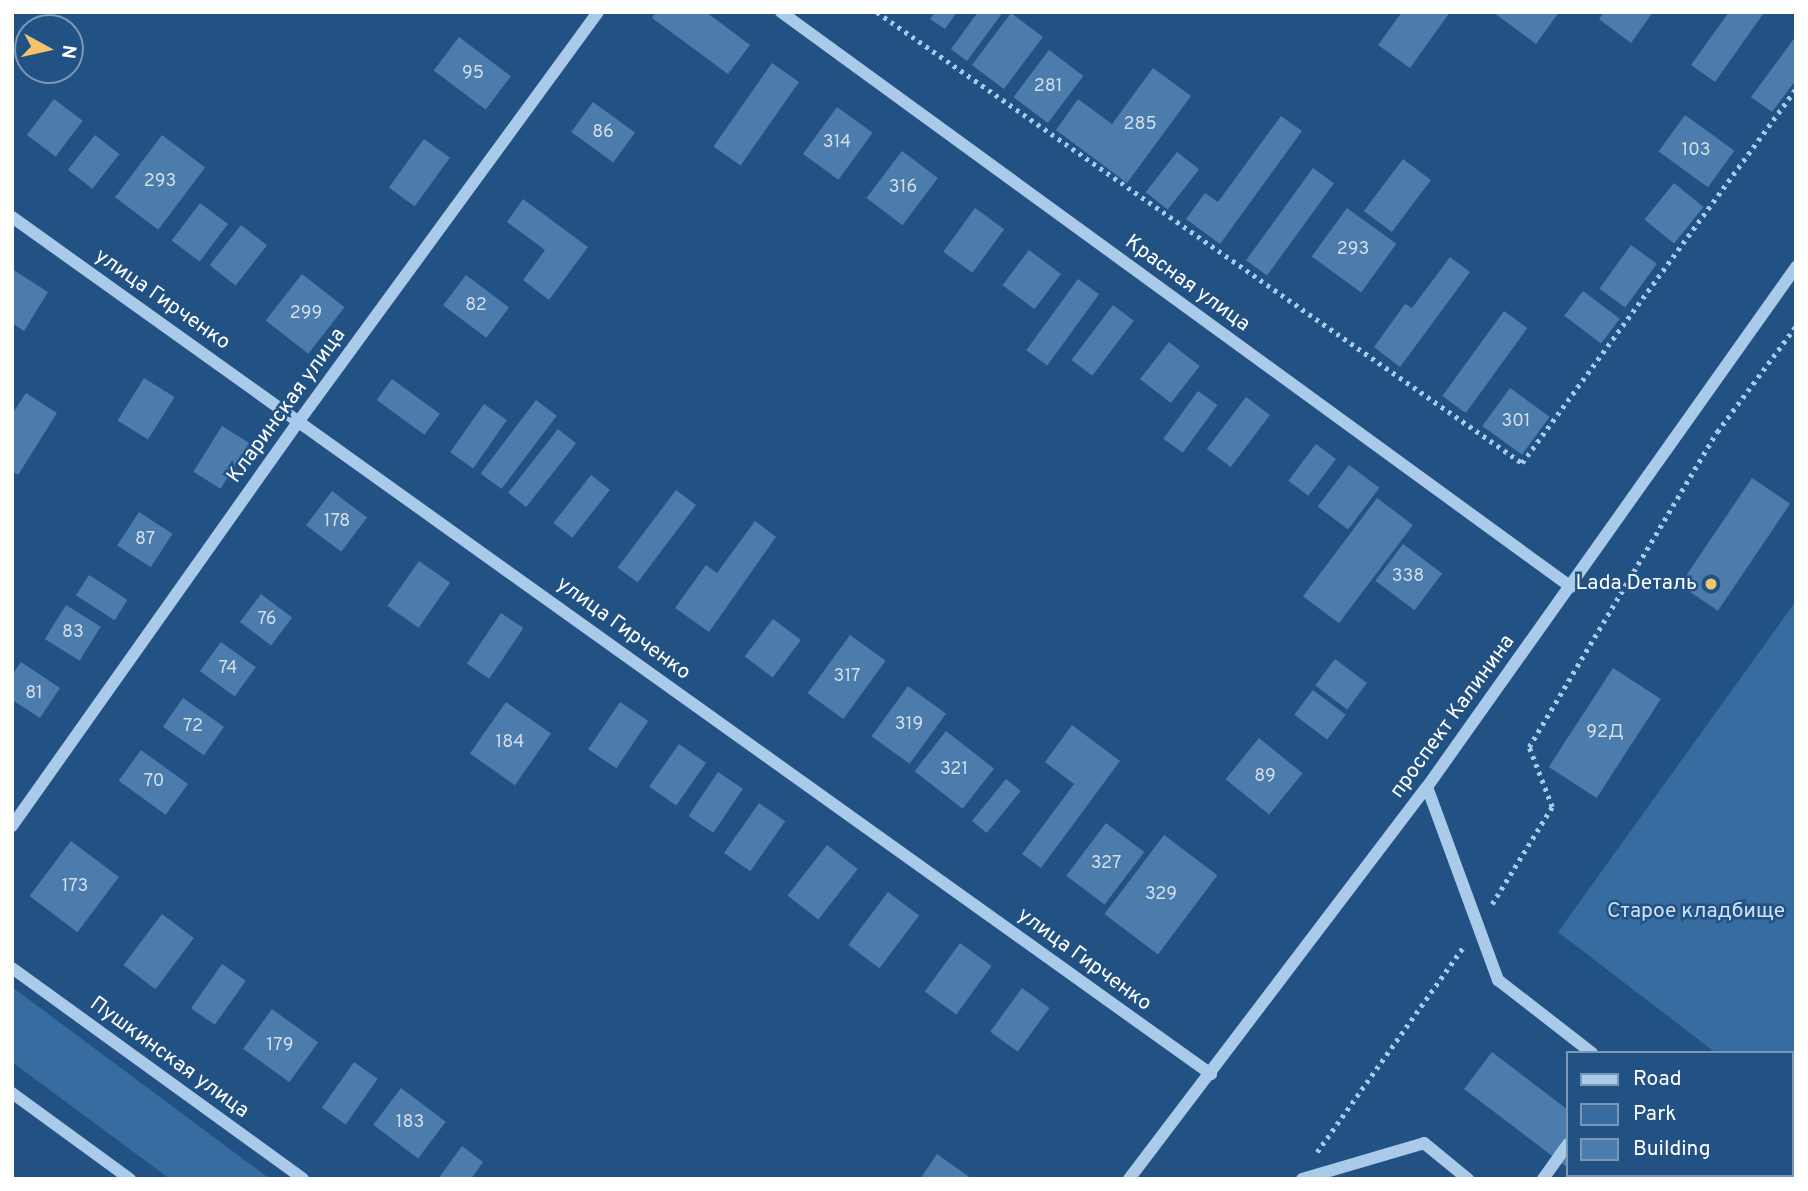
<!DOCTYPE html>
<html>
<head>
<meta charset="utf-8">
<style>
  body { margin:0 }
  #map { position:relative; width:1808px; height:1191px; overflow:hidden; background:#225283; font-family:Overpass,sans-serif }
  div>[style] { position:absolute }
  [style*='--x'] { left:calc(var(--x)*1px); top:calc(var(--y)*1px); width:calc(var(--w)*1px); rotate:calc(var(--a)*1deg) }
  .green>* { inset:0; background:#366ca0 }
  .building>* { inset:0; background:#4b7cab; transform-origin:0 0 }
  .path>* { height:4.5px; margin-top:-2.25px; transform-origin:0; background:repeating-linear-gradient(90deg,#a9cae8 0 3.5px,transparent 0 8.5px) }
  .minor>* { height:12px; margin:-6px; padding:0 6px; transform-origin:6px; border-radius:6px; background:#a9cae8 }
  .dots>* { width:19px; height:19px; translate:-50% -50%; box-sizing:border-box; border:4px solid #225283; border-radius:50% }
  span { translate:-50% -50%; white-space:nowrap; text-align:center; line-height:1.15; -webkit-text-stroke:5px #225283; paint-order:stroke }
  .number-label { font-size:18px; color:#d2deea }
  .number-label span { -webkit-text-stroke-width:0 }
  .street-label { font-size:21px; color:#fff }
  .poi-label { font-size:21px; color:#fff }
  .right { translate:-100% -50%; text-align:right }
  .park-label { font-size:21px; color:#cde2f6 }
  .frame { position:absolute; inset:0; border:14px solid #fff; pointer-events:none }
  .legend { position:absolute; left:1566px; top:1051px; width:228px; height:126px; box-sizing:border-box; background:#225283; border:2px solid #7a97b5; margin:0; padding:9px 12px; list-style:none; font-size:21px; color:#fff }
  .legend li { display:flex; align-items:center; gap:14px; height:35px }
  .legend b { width:35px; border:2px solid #7a97b5 }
  .north { position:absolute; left:14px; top:14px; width:70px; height:70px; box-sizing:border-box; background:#225283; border:2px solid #7a97b5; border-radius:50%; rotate:98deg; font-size:19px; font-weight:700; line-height:28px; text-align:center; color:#fff }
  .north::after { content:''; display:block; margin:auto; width:24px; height:32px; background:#f4c46b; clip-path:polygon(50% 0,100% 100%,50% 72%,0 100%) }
</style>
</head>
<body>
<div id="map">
  <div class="green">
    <div style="clip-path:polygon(1796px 601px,1796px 1120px,1792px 1053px,1716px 1053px,1558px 932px)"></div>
    <div style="clip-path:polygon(12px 987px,270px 1179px,170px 1179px,12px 1062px)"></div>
  </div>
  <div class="building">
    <div style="clip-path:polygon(656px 12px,706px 12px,750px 45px,728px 74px,652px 18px)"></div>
    <div style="clip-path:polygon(935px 12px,957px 12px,945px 29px,930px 19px)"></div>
    <div style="clip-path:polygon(978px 12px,1003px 12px,967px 61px,951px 49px)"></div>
    <div style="clip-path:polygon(1402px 12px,1450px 12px,1410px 68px,1378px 45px)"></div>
    <div style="clip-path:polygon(1493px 12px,1559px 12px,1536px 44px)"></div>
    <div style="clip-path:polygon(1604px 12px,1653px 12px,1631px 43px,1599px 19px)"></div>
    <div style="clip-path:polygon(1729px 12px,1763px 14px,1715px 82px,1691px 65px)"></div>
    <div style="left:1011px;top:13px;width:40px;height:65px;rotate:37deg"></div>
    <div style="clip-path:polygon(1796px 36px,1796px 80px,1772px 112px,1751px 97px)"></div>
    <div style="left:459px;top:37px;width:65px;height:42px;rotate:37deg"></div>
    <div style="left:1049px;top:50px;width:43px;height:59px;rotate:37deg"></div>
    <div style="left:772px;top:63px;width:33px;height:102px;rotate:35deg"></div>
    <div style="clip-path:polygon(1153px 68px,1191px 96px,1127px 183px,1056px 130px,1078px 99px,1112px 124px)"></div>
    <div style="left:54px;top:99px;width:36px;height:45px;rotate:37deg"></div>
    <div style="left:593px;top:102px;width:52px;height:37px;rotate:36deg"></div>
    <div style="left:837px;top:107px;width:44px;height:58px;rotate:36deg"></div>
    <div style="left:1685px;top:115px;width:61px;height:45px;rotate:36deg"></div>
    <div style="clip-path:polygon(1281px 116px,1302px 131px,1220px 244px,1186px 219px,1205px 193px,1218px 202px)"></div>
    <div style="left:95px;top:135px;width:31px;height:44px;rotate:38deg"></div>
    <div style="left:162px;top:135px;width:54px;height:78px;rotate:37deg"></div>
    <div style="left:424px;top:139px;width:32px;height:60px;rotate:36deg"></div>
    <div style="left:902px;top:151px;width:45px;height:59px;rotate:37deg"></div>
    <div style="left:1177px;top:152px;width:28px;height:51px;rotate:38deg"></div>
    <div style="left:1403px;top:159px;width:35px;height:65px;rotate:37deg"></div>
    <div style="left:1313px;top:168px;width:26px;height:114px;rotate:36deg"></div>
    <div style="left:1674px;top:183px;width:38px;height:47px;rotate:39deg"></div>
    <div style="clip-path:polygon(523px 199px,588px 247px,549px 300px,523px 280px,545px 250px,507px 222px)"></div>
    <div style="left:200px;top:203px;width:35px;height:47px;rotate:37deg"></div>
    <div style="left:975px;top:208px;width:36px;height:54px;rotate:36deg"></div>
    <div style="left:1347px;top:208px;width:61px;height:60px;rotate:36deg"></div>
    <div style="left:241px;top:225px;width:33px;height:51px;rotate:38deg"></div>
    <div style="left:1631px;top:245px;width:32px;height:54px;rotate:36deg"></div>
    <div style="left:1029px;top:250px;width:40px;height:44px;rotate:37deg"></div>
    <div style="clip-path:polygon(1450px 257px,1470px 272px,1400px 367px,1374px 347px,1405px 304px,1412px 308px)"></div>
    <div style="clip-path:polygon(12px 269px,48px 292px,24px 331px,12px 323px)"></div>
    <div style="left:302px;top:274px;width:54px;height:59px;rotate:38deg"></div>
    <div style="left:466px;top:275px;width:54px;height:38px;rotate:37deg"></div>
    <div style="left:1078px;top:279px;width:26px;height:88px;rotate:36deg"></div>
    <div style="left:1583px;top:291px;width:46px;height:31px;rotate:37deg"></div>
    <div style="left:1113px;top:305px;width:26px;height:69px;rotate:37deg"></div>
    <div style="left:1504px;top:311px;width:29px;height:105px;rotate:36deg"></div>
    <div style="left:1169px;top:342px;width:39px;height:47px;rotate:38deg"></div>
    <div style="left:144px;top:378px;width:36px;height:50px;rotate:32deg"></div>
    <div style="left:392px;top:379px;width:59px;height:26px;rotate:36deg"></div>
    <div style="left:1510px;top:388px;width:49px;height:47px;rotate:36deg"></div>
    <div style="left:1198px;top:391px;width:24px;height:59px;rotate:36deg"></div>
    <div style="clip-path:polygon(26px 393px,57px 413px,18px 475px,12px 471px,12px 414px)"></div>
    <div style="left:1246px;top:397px;width:30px;height:65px;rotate:37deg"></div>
    <div style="left:536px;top:400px;width:26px;height:92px;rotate:37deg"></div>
    <div style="left:484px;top:404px;width:28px;height:59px;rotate:35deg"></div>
    <div style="left:222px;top:426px;width:32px;height:54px;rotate:32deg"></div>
    <div style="left:558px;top:429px;width:23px;height:81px;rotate:38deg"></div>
    <div style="left:1316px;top:444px;width:25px;height:46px;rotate:37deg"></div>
    <div style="left:1349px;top:465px;width:38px;height:52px;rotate:37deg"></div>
    <div style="left:591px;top:475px;width:24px;height:61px;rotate:38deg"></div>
    <div style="left:1752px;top:478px;width:46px;height:129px;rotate:34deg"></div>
    <div style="left:676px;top:490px;width:25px;height:97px;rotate:37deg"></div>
    <div style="left:332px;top:491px;width:44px;height:43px;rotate:37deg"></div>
    <div style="left:1377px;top:498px;width:45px;height:123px;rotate:37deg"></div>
    <div style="left:139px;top:512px;width:40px;height:40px;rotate:33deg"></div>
    <div style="clip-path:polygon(755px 521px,776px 537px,709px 632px,675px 608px,706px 565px,717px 573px)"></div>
    <div style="left:1403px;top:544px;width:49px;height:46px;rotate:37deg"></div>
    <div style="left:419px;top:561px;width:38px;height:55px;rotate:35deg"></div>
    <div style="left:89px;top:575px;width:46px;height:24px;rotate:33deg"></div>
    <div style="left:261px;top:594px;width:39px;height:35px;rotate:37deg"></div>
    <div style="left:66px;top:605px;width:41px;height:40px;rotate:32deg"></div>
    <div style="left:501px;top:613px;width:27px;height:61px;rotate:34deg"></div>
    <div style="left:773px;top:619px;width:35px;height:47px;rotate:37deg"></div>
    <div style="left:850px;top:635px;width:44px;height:72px;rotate:36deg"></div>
    <div style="left:221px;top:642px;width:43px;height:36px;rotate:36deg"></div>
    <div style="left:1335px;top:659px;width:40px;height:33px;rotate:37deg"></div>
    <div style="clip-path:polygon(21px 662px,60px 688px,40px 718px,12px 700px,12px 675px)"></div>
    <div style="left:1613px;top:668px;width:57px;height:118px;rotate:33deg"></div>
    <div style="left:908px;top:686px;width:47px;height:62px;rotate:36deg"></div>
    <div style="left:1313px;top:690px;width:41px;height:31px;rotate:37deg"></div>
    <div style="left:183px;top:698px;width:50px;height:35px;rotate:35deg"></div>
    <div style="left:506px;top:702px;width:55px;height:63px;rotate:35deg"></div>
    <div style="left:620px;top:702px;width:34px;height:57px;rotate:34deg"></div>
    <div style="clip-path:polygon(1072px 725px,1120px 761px,1041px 868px,1022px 854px,1074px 784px,1045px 762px)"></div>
    <div style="left:946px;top:731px;width:61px;height:51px;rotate:38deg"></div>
    <div style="left:1259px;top:738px;width:56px;height:53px;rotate:39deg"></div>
    <div style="left:679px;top:744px;width:33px;height:52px;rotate:35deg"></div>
    <div style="left:141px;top:750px;width:58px;height:38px;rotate:36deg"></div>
    <div style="left:718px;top:772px;width:30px;height:53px;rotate:34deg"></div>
    <div style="left:1006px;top:779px;width:19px;height:54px;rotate:39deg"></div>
    <div style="left:759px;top:803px;width:32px;height:61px;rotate:35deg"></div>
    <div style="left:1106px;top:823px;width:48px;height:66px;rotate:37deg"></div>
    <div style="left:1164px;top:835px;width:67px;height:99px;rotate:37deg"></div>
    <div style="left:71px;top:841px;width:60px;height:69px;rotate:37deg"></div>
    <div style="left:827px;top:845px;width:39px;height:64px;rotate:38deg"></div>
    <div style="left:888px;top:892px;width:39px;height:66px;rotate:37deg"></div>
    <div style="left:162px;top:914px;width:40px;height:64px;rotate:37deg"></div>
    <div style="left:960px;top:943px;width:39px;height:60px;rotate:36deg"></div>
    <div style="left:222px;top:964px;width:29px;height:54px;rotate:35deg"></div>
    <div style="left:1022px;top:988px;width:34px;height:54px;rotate:36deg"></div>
    <div style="left:272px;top:1009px;width:57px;height:49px;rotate:36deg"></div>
    <div style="clip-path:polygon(1492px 1052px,1568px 1110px,1568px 1168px,1464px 1089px)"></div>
    <div style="left:354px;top:1062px;width:29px;height:56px;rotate:35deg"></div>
    <div style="left:401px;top:1088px;width:56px;height:46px;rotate:37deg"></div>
    <div style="clip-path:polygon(462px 1146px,483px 1162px,471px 1179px,438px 1179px)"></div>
    <div style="clip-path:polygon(937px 1154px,972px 1179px,920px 1179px)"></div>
    <div style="clip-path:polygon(1568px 1175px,1634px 1175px,1566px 1179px)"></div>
  </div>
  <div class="path">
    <div style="--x:877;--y:12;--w:787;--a:34.96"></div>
    <div style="--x:1522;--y:463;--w:464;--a:-53.8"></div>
    <div style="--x:1492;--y:904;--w:114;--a:-58.3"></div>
    <div style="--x:1552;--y:807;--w:64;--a:-111"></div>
    <div style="--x:1529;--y:747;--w:367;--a:-59.2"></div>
    <div style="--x:1717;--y:432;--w:132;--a:-53.3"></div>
    <div style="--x:1317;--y:1152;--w:253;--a:-54.5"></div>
  </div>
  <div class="minor">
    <div style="--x:781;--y:12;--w:977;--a:36.05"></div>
    <div style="--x:12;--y:217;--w:1474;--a:35.56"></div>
    <div style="--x:1427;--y:787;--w:206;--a:69.8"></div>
    <div style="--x:1498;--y:980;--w:119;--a:37.8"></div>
    <div style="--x:12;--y:826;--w:496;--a:-54.7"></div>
    <div style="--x:299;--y:421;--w:507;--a:-53.83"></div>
    <div style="--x:12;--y:968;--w:359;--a:35.9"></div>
    <div style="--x:12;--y:1093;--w:146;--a:36.1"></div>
    <div style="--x:1129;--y:1179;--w:492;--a:-52.8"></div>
    <div style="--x:1427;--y:787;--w:638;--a:-54.64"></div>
    <div style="--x:1302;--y:1179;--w:127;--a:-16.4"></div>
    <div style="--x:1424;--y:1143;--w:57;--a:39.3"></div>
    <div style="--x:1543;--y:1179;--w:43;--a:-54.5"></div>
  </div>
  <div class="dots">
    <div style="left:1711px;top:584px;background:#f4c46b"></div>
  </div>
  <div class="number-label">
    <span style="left:473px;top:74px">95</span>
    <span style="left:1048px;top:87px">281</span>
    <span style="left:1140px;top:125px">285</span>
    <span style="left:603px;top:133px">86</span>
    <span style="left:837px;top:143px">314</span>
    <span style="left:1696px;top:151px">103</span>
    <span style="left:160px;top:182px">293</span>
    <span style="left:903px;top:188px">316</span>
    <span style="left:1353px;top:250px">293</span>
    <span style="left:476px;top:306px">82</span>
    <span style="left:306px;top:314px">299</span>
    <span style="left:1516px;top:422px">301</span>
    <span style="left:337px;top:522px">178</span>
    <span style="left:145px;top:540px">87</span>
    <span style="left:1408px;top:577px">338</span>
    <span style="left:267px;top:620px">76</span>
    <span style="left:73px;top:633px">83</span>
    <span style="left:228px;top:669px">74</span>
    <span style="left:847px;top:677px">317</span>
    <span style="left:34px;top:694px">81</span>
    <span style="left:909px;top:725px">319</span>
    <span style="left:193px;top:727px">72</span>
    <span style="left:1605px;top:733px">92Д</span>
    <span style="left:510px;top:743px">184</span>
    <span style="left:954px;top:770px">321</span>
    <span style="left:1265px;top:777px">89</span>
    <span style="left:154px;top:782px">70</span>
    <span style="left:1106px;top:864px">327</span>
    <span style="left:75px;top:887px">173</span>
    <span style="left:1161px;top:895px">329</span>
    <span style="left:280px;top:1046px">179</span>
    <span style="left:410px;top:1123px">183</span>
  </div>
  <div class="street-label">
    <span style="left:1187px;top:284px;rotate:36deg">Красная улица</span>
    <span style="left:162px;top:300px;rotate:35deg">улица Гирченко</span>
    <span style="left:287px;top:406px;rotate:-54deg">Кларинская улица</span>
    <span style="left:623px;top:629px;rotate:36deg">улица Гирченко</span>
    <span style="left:1453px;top:717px;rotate:-54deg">проспект Калинина</span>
    <span style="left:1084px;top:960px;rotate:36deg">улица Гирченко</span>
    <span style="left:169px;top:1058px;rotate:36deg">Пушкинская улица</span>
  </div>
  <div class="poi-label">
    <span class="right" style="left:1697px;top:584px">Lada Dеталь</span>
  </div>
  <div class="park-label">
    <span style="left:1696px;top:912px">Старое кладбище</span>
  </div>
  <div class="frame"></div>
  <ul class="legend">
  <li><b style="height:9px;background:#a9cae8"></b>Road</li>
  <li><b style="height:19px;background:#366ca0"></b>Park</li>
  <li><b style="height:19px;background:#4b7cab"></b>Building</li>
  </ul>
  <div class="north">N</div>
</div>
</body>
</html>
